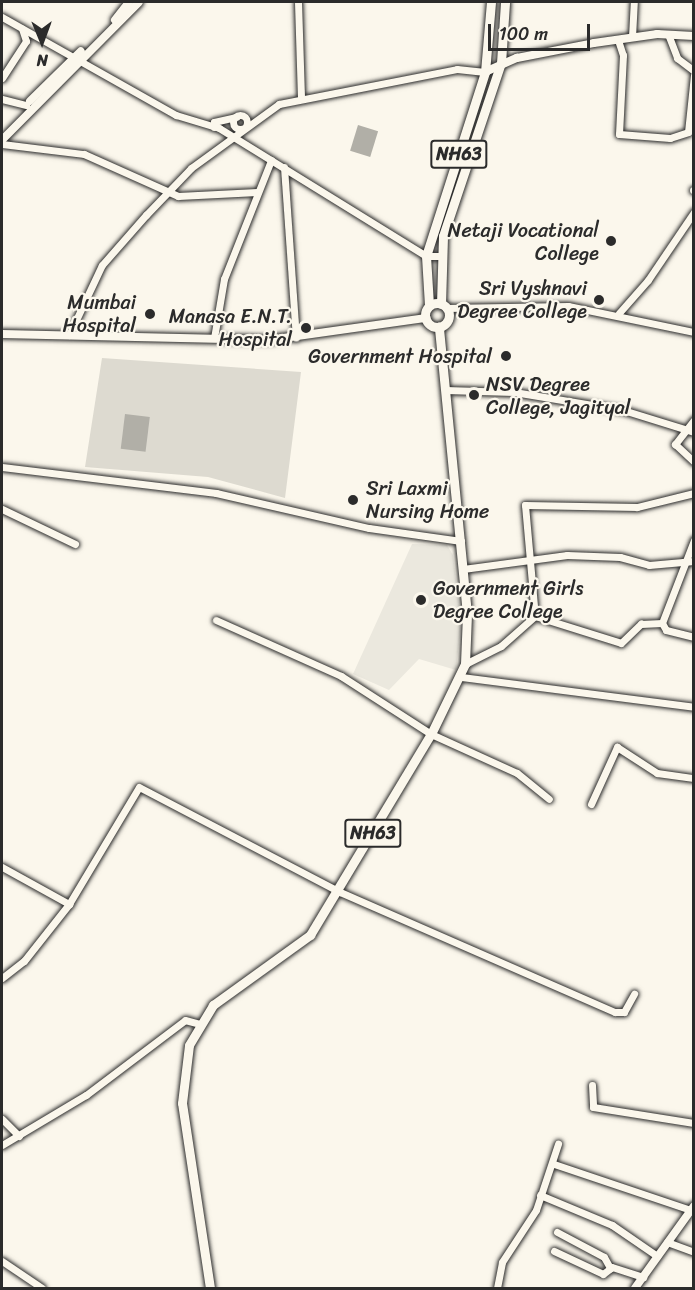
<!DOCTYPE html>
<html>
<head>
<meta charset="utf-8">
<style>
  body { margin:0 }
  #map { position:relative; width:695px; height:1290px; overflow:hidden; background:#fbf7ec; font-family:Sriracha,sans-serif }
  div>[style] { position:absolute }
  [style*='--x'] { left:calc(var(--x)*1px); top:calc(var(--y)*1px); width:calc(var(--w)*1px); rotate:calc(var(--a)*1deg) }
  .built>* { inset:0; background:#ebe8de }
  .green>* { inset:0; background:#dddad0 }
  .water>* { inset:0; background:#b1afa7; transform-origin:0 0 }
  .roads { filter:drop-shadow(0 0 2px #2b2b2b) drop-shadow(0 0 2px #2b2b2b) }
  .minor>* { height:7px; margin:-3.5px; padding:0 3.5px; transform-origin:3.5px; border-radius:3.5px; background:#fbf7ec }
  .minor>.ring { margin:-3.5px; padding:0; box-sizing:content-box; background:none; border:7px solid #fbf7ec; border-radius:50% }
  .major>* { height:8px; margin:-4px; padding:0 4px; transform-origin:4px; border-radius:4px; background:#fbf7ec }
  .highway>* { height:9px; margin:-4.5px; padding:0 4.5px; transform-origin:4.5px; border-radius:4.5px; background:#fbf7ec }
  .highway>.ring { margin:-4.5px; padding:0; box-sizing:content-box; background:none; border:9px solid #fbf7ec; border-radius:50% }
  .dots>* { width:16px; height:16px; translate:-50% -50%; box-sizing:border-box; border:3px solid #fbf7ec; border-radius:50% }
  span { translate:-50% -50%; white-space:nowrap; text-align:center; line-height:1.15; -webkit-text-stroke:4.5px #fbf7ec; paint-order:stroke }
  .shield-label span { padding:2px 4px; background:#fbf7ec; border:2px solid; border-radius:4px; -webkit-text-stroke-width:0 }
  .shield-label { font-size:18px; color:#2b2b2b; font-weight:700 }
  .poi-label { font-size:20px; color:#2b2b2b }
  .right { translate:-100% -50%; text-align:right }
  .left { translate:0 -50%; text-align:left }
  .frame { position:absolute; inset:0; border:3px solid #2b2b2b; pointer-events:none }
  .north { position:absolute; left:12px; top:12px; width:60px; height:60px; -webkit-text-stroke:4px #fbf7ec; paint-order:stroke; rotate:179deg; font-size:16px; font-weight:700; line-height:24px; text-align:center; color:#2b2b2b }
  .north::after { content:''; display:block; margin:auto; width:21px; height:27px; background:#2b2b2b; clip-path:polygon(50% 0,100% 100%,50% 72%,0 100%) }
  .scale { position:absolute; left:488px; top:24px; width:102px; height:27px; box-sizing:border-box; border:3px solid #2b2b2b; border-top:0; padding-left:8px; font-size:18px; line-height:21px; white-space:nowrap; color:#2b2b2b; -webkit-text-stroke:4px #fbf7ec; paint-order:stroke }
</style>
</head>
<body>
<div id="map">
  <div class="built">
    <div style="clip-path:polygon(412px 544px,447px 545px,453px 555px,461px 623px,456px 670px,419px 659px,389px 690px,353px 674px)"></div>
  </div>
  <div class="green">
    <div style="clip-path:polygon(102px 358px,301px 372px,285px 498px,208px 477px,85px 467px)"></div>
  </div>
  <div class="water">
    <div style="left:358px;top:125px;width:21px;height:27px;rotate:17deg"></div>
    <div style="left:125px;top:414px;width:25px;height:35px;rotate:7deg"></div>
  </div>
  <div class="roads">
    <div class="minor">
      <div style="--x:298;--y:2;--w:97;--a:88.2"></div>
      <div style="--x:2;--y:17;--w:200;--a:29.4"></div>
      <div style="--x:176;--y:115;--w:45;--a:16.8"></div>
      <div style="--x:219;--y:128;--w:243;--a:31.7"></div>
      <div style="--x:426;--y:256;--w:14;--a:0"></div>
      <div style="--x:668;--y:34;--w:26;--a:69"></div>
      <div style="--x:677;--y:58;--w:21;--a:37"></div>
      <div style="--x:632;--y:37;--w:35;--a:-87"></div>
      <div style="--x:618;--y:40;--w:16;--a:72"></div>
      <div style="--x:623;--y:55;--w:79;--a:92.9"></div>
      <div style="--x:619;--y:134;--w:51;--a:4.5"></div>
      <div style="--x:670;--y:138;--w:19;--a:-18"></div>
      <div style="--x:688;--y:132;--w:57;--a:-84"></div>
      <div style="--x:2;--y:78;--w:44;--a:-57"></div>
      <div style="--x:26;--y:41;--w:13;--a:-108"></div>
      <div style="--x:2;--y:99;--w:25;--a:14"></div>
      <div class="ring" style="left:233px;top:115px;width:7px;height:7px"></div>
      <div style="--x:214;--y:127;--w:5;--a:-90"></div>
      <div style="--x:214;--y:122;--w:23;--a:-13"></div>
      <div style="--x:2;--y:144;--w:83;--a:7"></div>
      <div style="--x:84;--y:154;--w:103;--a:24.1"></div>
      <div style="--x:178;--y:196;--w:79;--a:-2.9"></div>
      <div style="--x:284;--y:167;--w:171;--a:86"></div>
      <div style="--x:693;--y:190;--w:1;--a:0"></div>
      <div style="--x:446;--y:308;--w:122;--a:-0.9"></div>
      <div style="--x:568;--y:306;--w:129;--a:11.7"></div>
      <div style="--x:619;--y:313;--w:44;--a:-48.7"></div>
      <div style="--x:648;--y:280;--w:82;--a:-55.9"></div>
      <div style="--x:69;--y:335;--w:77;--a:-64.8"></div>
      <div style="--x:102;--y:265;--w:67;--a:-48.7"></div>
      <div style="--x:146;--y:215;--w:65;--a:-46.2"></div>
      <div style="--x:191;--y:168;--w:109;--a:-36"></div>
      <div style="--x:279;--y:104;--w:181;--a:-11.1"></div>
      <div style="--x:457;--y:69;--w:28;--a:6"></div>
      <div style="--x:214;--y:338;--w:60;--a:-80.4"></div>
      <div style="--x:224;--y:279;--w:128;--a:-68.4"></div>
      <div style="--x:445;--y:390;--w:69;--a:1.7"></div>
      <div style="--x:514;--y:392;--w:110;--a:9.4"></div>
      <div style="--x:623;--y:410;--w:74;--a:17.2"></div>
      <div style="--x:694;--y:420;--w:31;--a:128"></div>
      <div style="--x:675;--y:444;--w:26;--a:43"></div>
      <div style="--x:2;--y:467;--w:216;--a:6.9"></div>
      <div style="--x:216;--y:493;--w:157;--a:12.9"></div>
      <div style="--x:369;--y:528;--w:93;--a:8"></div>
      <div style="--x:694;--y:493;--w:59;--a:166.2"></div>
      <div style="--x:637;--y:507;--w:112;--a:-179"></div>
      <div style="--x:525;--y:505;--w:111;--a:84.9"></div>
      <div style="--x:535;--y:616;--w:90;--a:17.4"></div>
      <div style="--x:621;--y:643;--w:28;--a:-44"></div>
      <div style="--x:641;--y:624;--w:21;--a:-3"></div>
      <div style="--x:662;--y:623;--w:89;--a:-68.9"></div>
      <div style="--x:2;--y:509;--w:81;--a:25.6"></div>
      <div style="--x:463;--y:569;--w:105;--a:-7.7"></div>
      <div style="--x:567;--y:555;--w:53;--a:2.2"></div>
      <div style="--x:620;--y:557;--w:30;--a:15"></div>
      <div style="--x:649;--y:565;--w:45;--a:-5.1"></div>
      <div style="--x:216;--y:620;--w:137;--a:24.1"></div>
      <div style="--x:341;--y:676;--w:107;--a:32.8"></div>
      <div style="--x:431;--y:734;--w:94;--a:24.4"></div>
      <div style="--x:517;--y:773;--w:41;--a:39.1"></div>
      <div style="--x:662;--y:623;--w:8;--a:60"></div>
      <div style="--x:666;--y:630;--w:29;--a:14"></div>
      <div style="--x:465;--y:664;--w:40;--a:-26.6"></div>
      <div style="--x:501;--y:646;--w:45;--a:-41.4"></div>
      <div style="--x:461;--y:677;--w:235;--a:7.3"></div>
      <div style="--x:591;--y:804;--w:63;--a:-65.5"></div>
      <div style="--x:617;--y:747;--w:48;--a:33"></div>
      <div style="--x:657;--y:773;--w:37;--a:8"></div>
      <div style="--x:2;--y:867;--w:77;--a:28.9"></div>
      <div style="--x:2;--y:978;--w:28;--a:-38"></div>
      <div style="--x:24;--y:961;--w:73;--a:-51.7"></div>
      <div style="--x:69;--y:904;--w:136;--a:-59.1"></div>
      <div style="--x:139;--y:787;--w:227;--a:27.6"></div>
      <div style="--x:340;--y:892;--w:300;--a:23.6"></div>
      <div style="--x:615;--y:1012;--w:9;--a:0"></div>
      <div style="--x:624;--y:1012;--w:21;--a:-61"></div>
      <div style="--x:592;--y:1085;--w:22;--a:87"></div>
      <div style="--x:593;--y:1107;--w:102;--a:9"></div>
      <div style="--x:2;--y:1119;--w:24;--a:45"></div>
      <div style="--x:2;--y:1145;--w:98;--a:-30.8"></div>
      <div style="--x:86;--y:1095;--w:124;--a:-37.1"></div>
      <div style="--x:185;--y:1020;--w:16;--a:15"></div>
      <div style="--x:554;--y:1164;--w:145;--a:18.6"></div>
      <div style="--x:540;--y:1195;--w:78;--a:22.6"></div>
      <div style="--x:612;--y:1225;--w:55;--a:34.6"></div>
      <div style="--x:557;--y:1232;--w:53;--a:28"></div>
      <div style="--x:604;--y:1257;--w:13;--a:61"></div>
      <div style="--x:667;--y:1242;--w:29;--a:20"></div>
      <div style="--x:554;--y:1251;--w:54;--a:25.1"></div>
      <div style="--x:603;--y:1274;--w:11;--a:-38"></div>
      <div style="--x:612;--y:1267;--w:33;--a:18"></div>
      <div style="--x:2;--y:1261;--w:48;--a:34"></div>
      <div style="--x:497;--y:1288;--w:26;--a:-79"></div>
      <div style="--x:502;--y:1262;--w:62;--a:-56.8"></div>
      <div style="--x:536;--y:1210;--w:70;--a:-71.6"></div>
    </div>
    <div class="major">
      <div style="--x:115;--y:20;--w:23;--a:-52"></div>
      <div style="--x:485;--y:72;--w:35;--a:-24"></div>
      <div style="--x:517;--y:58;--w:78;--a:-11"></div>
      <div style="--x:594;--y:43;--w:64;--a:-8.1"></div>
      <div style="--x:657;--y:34;--w:37;--a:3"></div>
      <div style="--x:30;--y:101;--w:71;--a:-44.4"></div>
      <div style="--x:2;--y:140;--w:194;--a:-45.2"></div>
      <div style="--x:2;--y:334;--w:267;--a:1.3"></div>
      <div style="--x:269;--y:340;--w:159;--a:-8"></div>
      <div style="--x:635;--y:1288;--w:101;--a:-54.3"></div>
    </div>
    <div class="highway">
      <div class="ring" style="left:425px;top:303px;width:15px;height:15px"></div>
      <div style="--x:441;--y:304;--w:68;--a:-88.3"></div>
      <div style="--x:443;--y:236;--w:182;--a:-71.5"></div>
      <div style="--x:501;--y:63;--w:61;--a:-86.2"></div>
      <div style="--x:429;--y:305;--w:49;--a:-93.5"></div>
      <div style="--x:426;--y:256;--w:193;--a:-72.2"></div>
      <div style="--x:485;--y:72;--w:70;--a:-85.1"></div>
      <div style="--x:210;--y:1288;--w:187;--a:-98.6"></div>
      <div style="--x:182;--y:1103;--w:58;--a:-83.1"></div>
      <div style="--x:189;--y:1045;--w:47;--a:-59"></div>
      <div style="--x:213;--y:1005;--w:120;--a:-35.8"></div>
      <div style="--x:310;--y:935;--w:235;--a:-59"></div>
      <div style="--x:431;--y:734;--w:78;--a:-64.1"></div>
      <div style="--x:465;--y:664;--w:50;--a:-87.7"></div>
      <div style="--x:467;--y:614;--w:289;--a:-95.6"></div>
    </div>
  </div>
  <div class="dots">
    <div style="left:611px;top:241px;background:#2b2b2b"></div>
    <div style="left:599px;top:300px;background:#2b2b2b"></div>
    <div style="left:150px;top:314px;background:#2b2b2b"></div>
    <div style="left:306px;top:328px;background:#2b2b2b"></div>
    <div style="left:506px;top:356px;background:#2b2b2b"></div>
    <div style="left:474px;top:395px;background:#2b2b2b"></div>
    <div style="left:353px;top:500px;background:#2b2b2b"></div>
    <div style="left:421px;top:600px;background:#2b2b2b"></div>
  </div>
  <div class="shield-label">
    <span style="left:459px;top:154px">NH63</span>
    <span style="left:373px;top:833px">NH63</span>
  </div>
  <div class="poi-label">
    <span class="right" style="left:599px;top:242px">Netaji Vocational<br>College</span>
    <span class="right" style="left:587px;top:300px">Sri Vyshnavi<br>Degree College</span>
    <span class="right" style="left:136px;top:314px">Mumbai<br>Hospital</span>
    <span class="right" style="left:292px;top:328px">Manasa E.N.T.<br>Hospital</span>
    <span class="right" style="left:492px;top:356px">Government Hospital</span>
    <span class="left" style="left:486px;top:396px">NSV Degree<br>College, Jagityal</span>
    <span class="left" style="left:366px;top:500px">Sri Laxmi<br>Nursing Home</span>
    <span class="left" style="left:433px;top:600px">Government Girls<br>Degree College</span>
  </div>
  <div class="frame"></div>
  <div class="north">N</div>
  <div class="scale">100 m</div>
</div>
</body>
</html>
